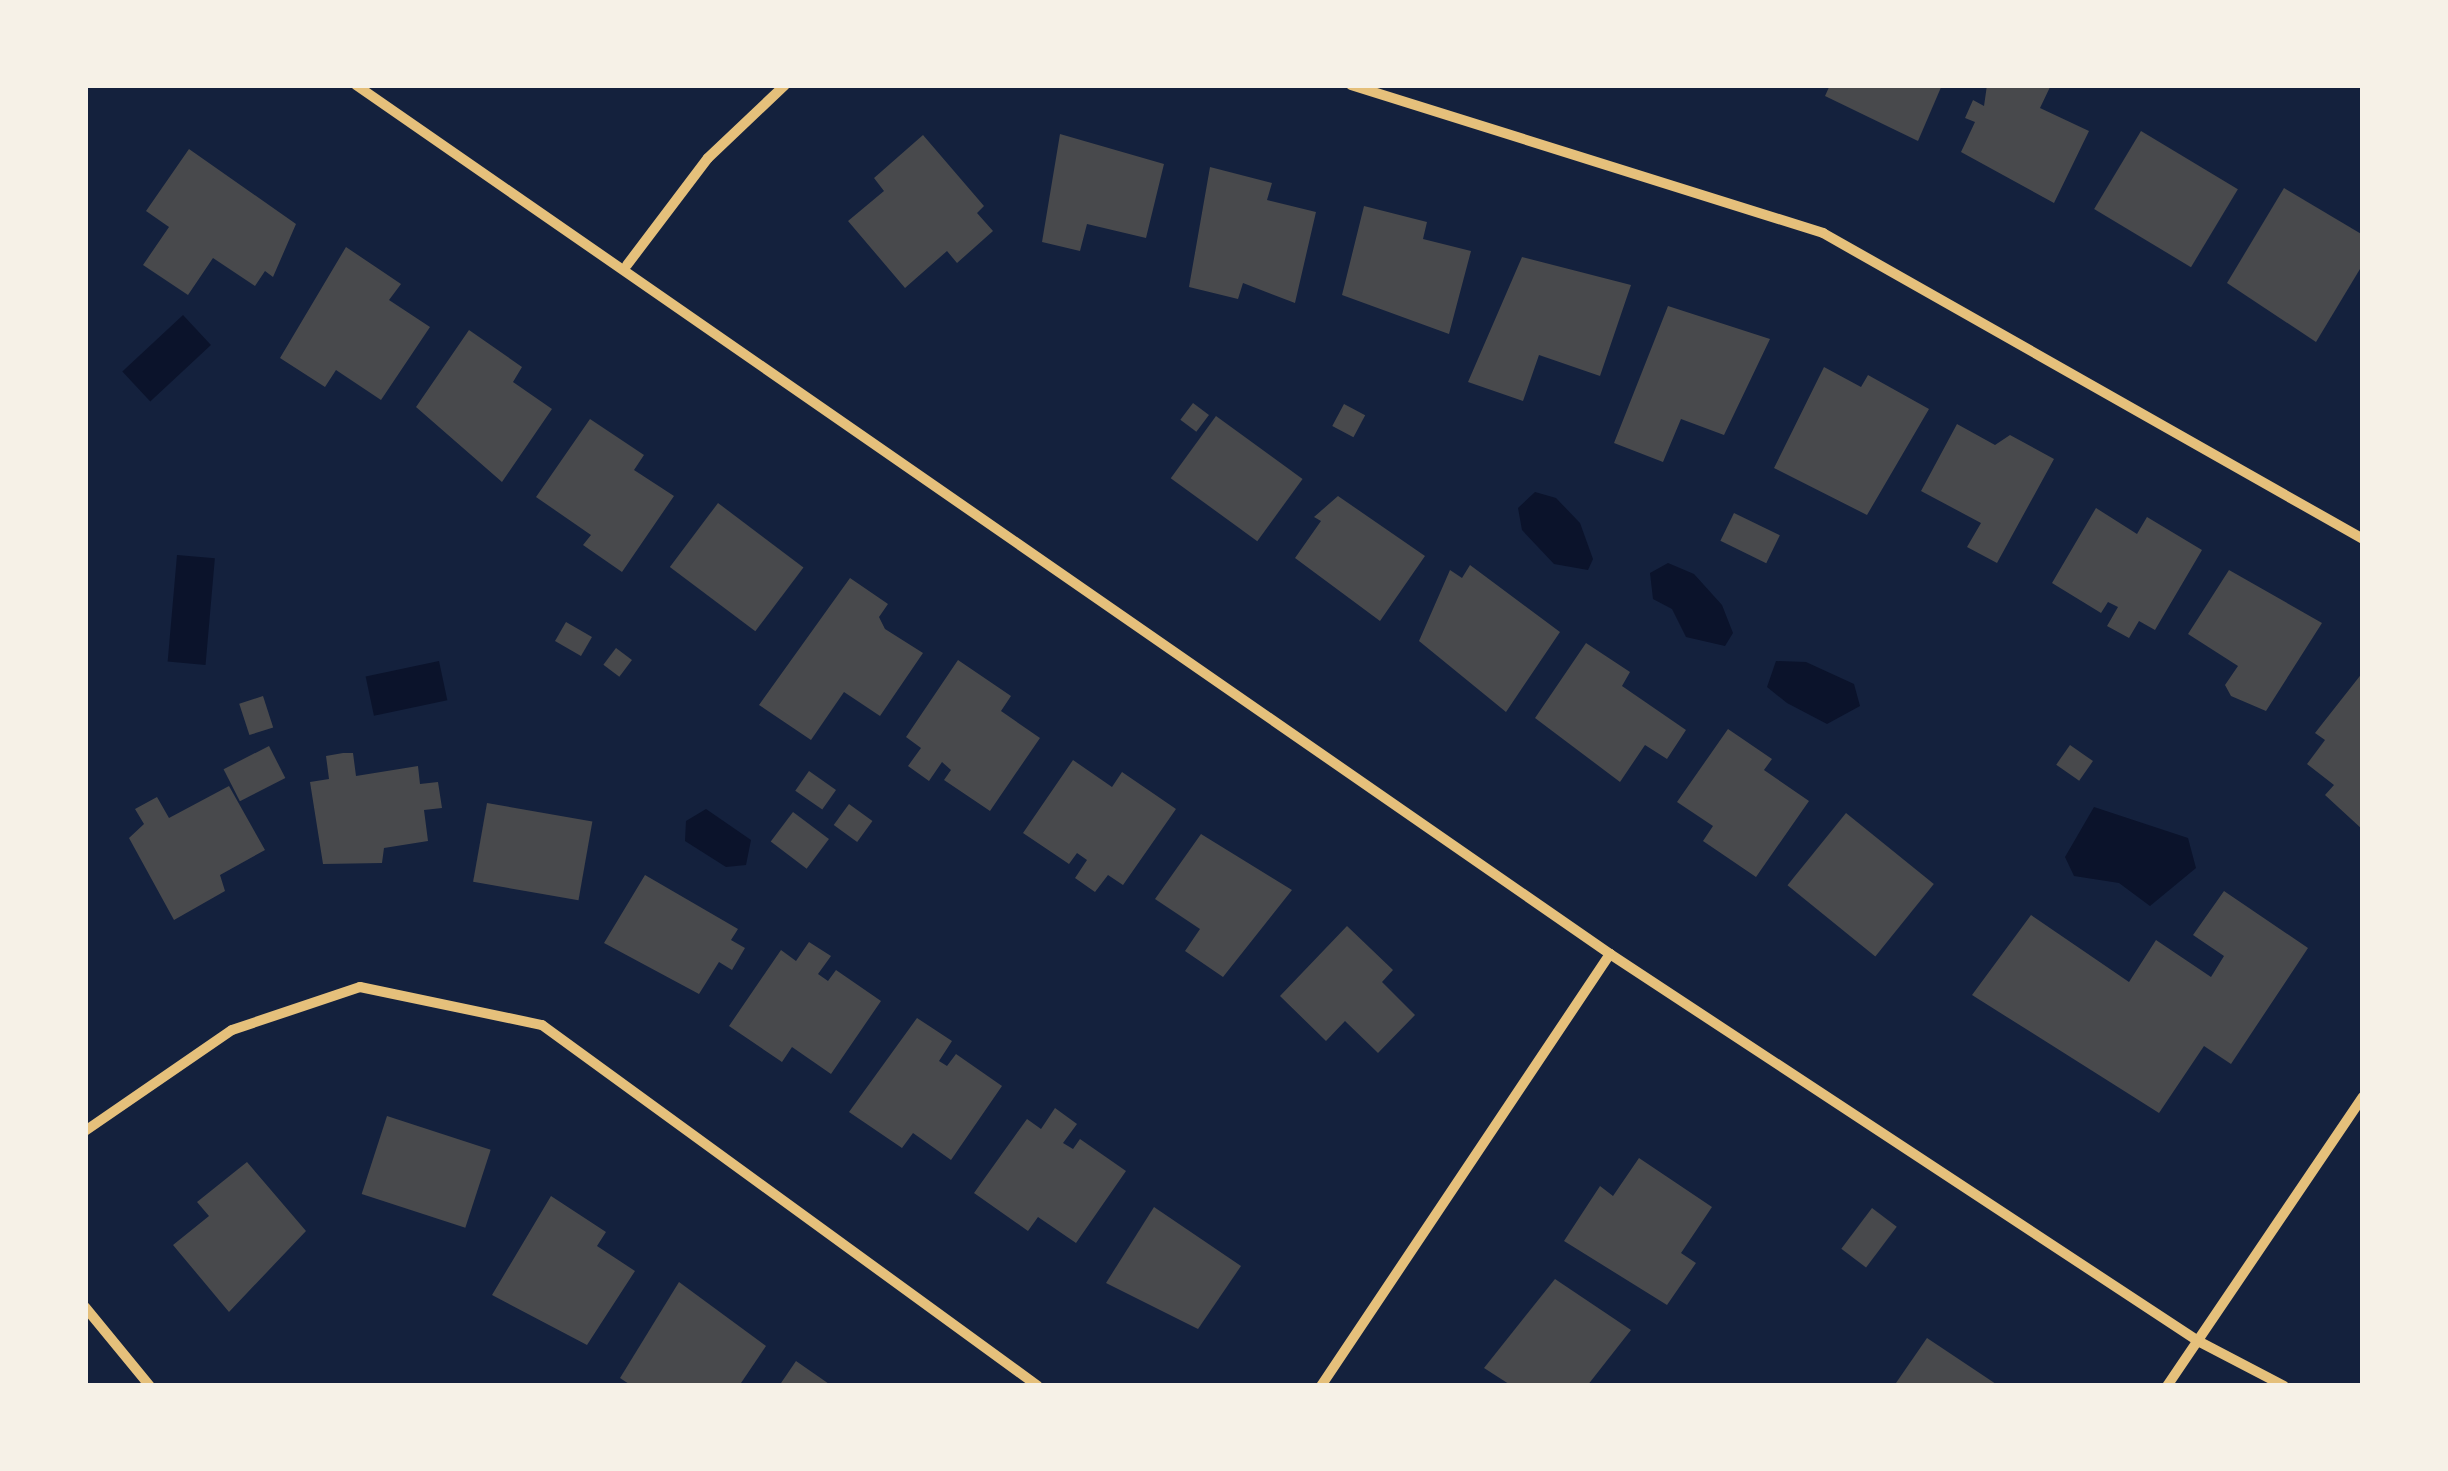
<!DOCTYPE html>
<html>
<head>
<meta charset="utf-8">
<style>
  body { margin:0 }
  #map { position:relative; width:2448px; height:1471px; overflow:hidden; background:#14213d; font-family:"DejaVu Sans",sans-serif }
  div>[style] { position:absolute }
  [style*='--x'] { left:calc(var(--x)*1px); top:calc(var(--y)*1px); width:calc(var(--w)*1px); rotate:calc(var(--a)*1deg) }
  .water>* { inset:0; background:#0b132b; transform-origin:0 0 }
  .building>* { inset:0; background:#48494c; transform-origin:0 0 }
  .minor>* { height:10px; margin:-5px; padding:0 5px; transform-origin:5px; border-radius:5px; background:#e5c07b }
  span { translate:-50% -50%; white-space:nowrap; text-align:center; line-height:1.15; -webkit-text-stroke:8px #f6f1e7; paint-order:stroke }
  .frame { position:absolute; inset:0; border:88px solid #f6f1e7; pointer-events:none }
</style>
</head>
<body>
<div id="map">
  <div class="water">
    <div style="left:183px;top:315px;width:41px;height:83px;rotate:47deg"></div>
    <div style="clip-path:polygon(1535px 492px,1556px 498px,1580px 523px,1593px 559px,1588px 570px,1554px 564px,1522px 530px,1518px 508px)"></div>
    <div style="left:177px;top:555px;width:38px;height:107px;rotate:5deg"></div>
    <div style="clip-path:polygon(1668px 563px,1694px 574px,1722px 605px,1733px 633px,1725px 646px,1686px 637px,1672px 609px,1653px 599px,1650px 573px)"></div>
    <div style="left:439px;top:661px;width:40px;height:75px;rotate:78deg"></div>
    <div style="clip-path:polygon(1776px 661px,1806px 662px,1854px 684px,1860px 706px,1827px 724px,1787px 703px,1767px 687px)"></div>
    <div style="clip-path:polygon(2094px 807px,2188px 838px,2196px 868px,2150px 906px,2119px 883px,2074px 876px,2065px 857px)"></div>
    <div style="clip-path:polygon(706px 809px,751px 840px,746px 865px,726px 867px,685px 841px,686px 821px)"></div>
  </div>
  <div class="building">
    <div style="clip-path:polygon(1830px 85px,1942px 85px,1918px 141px,1825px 96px)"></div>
    <div style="clip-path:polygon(1987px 85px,2051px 85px,2040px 108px,2089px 131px,2054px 203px,1961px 152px,1975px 122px,1965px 118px,1973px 100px,1984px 106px)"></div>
    <div style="left:2141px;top:131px;width:113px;height:91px;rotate:31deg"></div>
    <div style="clip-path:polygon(1060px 134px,1164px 164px,1146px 238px,1087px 224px,1080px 251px,1042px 242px)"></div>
    <div style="clip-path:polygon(923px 135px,984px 206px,977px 213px,993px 231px,957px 263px,947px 251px,905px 288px,848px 221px,884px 191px,874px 178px)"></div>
    <div style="clip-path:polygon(189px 149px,296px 224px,273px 277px,265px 271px,255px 286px,213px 258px,188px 295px,143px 265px,169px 227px,146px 211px)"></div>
    <div style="clip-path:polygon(1210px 167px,1272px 183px,1267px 200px,1316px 212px,1295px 303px,1243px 283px,1238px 299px,1189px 287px)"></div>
    <div style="clip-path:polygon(2284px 188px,2363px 235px,2363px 264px,2316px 342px,2227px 283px)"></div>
    <div style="clip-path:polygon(1364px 206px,1427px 222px,1423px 239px,1471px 251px,1449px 334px,1342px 295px)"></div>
    <div style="clip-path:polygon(346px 247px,401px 284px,389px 300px,430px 327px,381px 400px,336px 370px,325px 387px,280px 358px)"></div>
    <div style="clip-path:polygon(1522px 257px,1631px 285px,1600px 376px,1539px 355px,1523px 401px,1468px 382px)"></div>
    <div style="clip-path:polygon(1668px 306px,1770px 339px,1724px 435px,1681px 419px,1663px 462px,1614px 443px)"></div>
    <div style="clip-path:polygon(469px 330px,522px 367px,513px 382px,552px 409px,502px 482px,416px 407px)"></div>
    <div style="clip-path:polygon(1824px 367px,1861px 387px,1868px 375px,1929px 409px,1867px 515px,1774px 468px)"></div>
    <div style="left:1193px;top:403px;width:20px;height:21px;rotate:37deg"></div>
    <div style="left:1344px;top:404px;width:24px;height:25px;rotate:28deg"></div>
    <div style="left:1216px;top:416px;width:107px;height:77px;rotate:36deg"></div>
    <div style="clip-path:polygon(590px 419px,644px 455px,634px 470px,674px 496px,622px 572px,583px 545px,591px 535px,536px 497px)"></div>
    <div style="clip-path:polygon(1957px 424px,1995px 445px,2010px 435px,2054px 459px,1997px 563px,1967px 547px,1981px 523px,1921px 491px)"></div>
    <div style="clip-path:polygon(1338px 496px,1425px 556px,1380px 621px,1295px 558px,1321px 521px,1314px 517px)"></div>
    <div style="left:718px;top:503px;width:107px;height:80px;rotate:37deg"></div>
    <div style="clip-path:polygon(2096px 508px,2137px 534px,2147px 517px,2202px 550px,2155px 630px,2139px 621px,2129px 638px,2107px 626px,2118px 607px,2108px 602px,2101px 613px,2052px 583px)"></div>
    <div style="left:1734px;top:513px;width:51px;height:31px;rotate:26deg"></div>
    <div style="clip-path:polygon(1470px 565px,1560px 632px,1506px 712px,1419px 641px,1450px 570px,1462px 578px)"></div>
    <div style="clip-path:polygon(2229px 570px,2322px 623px,2266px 711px,2231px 696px,2225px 685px,2238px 666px,2188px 634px)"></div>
    <div style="clip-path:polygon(850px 578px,888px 604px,879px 617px,885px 629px,923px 653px,880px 716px,844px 692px,811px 740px,759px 705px)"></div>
    <div style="left:566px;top:622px;width:30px;height:22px;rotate:30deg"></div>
    <div style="clip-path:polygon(1586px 643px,1630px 672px,1622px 686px,1686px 730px,1667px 759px,1645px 745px,1620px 782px,1535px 718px)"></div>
    <div style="left:616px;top:648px;width:20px;height:21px;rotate:37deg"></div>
    <div style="clip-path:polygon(958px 660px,1011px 696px,1001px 711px,1040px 738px,990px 811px,944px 780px,951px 770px,942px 762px,929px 781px,908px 766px,921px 748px,906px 737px)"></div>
    <div style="clip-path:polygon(2363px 672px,2363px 830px,2325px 795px,2334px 785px,2307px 764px,2325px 740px,2315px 733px)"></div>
    <div style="left:263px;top:696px;width:33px;height:25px;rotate:72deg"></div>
    <div style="clip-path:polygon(1728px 729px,1772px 759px,1764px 770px,1809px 801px,1756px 877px,1703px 841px,1713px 826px,1677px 802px)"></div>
    <div style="left:2070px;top:745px;width:28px;height:24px;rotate:35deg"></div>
    <div style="left:269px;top:746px;width:36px;height:51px;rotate:63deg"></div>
    <div style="clip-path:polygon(343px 753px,353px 753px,356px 776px,418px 766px,420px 784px,438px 782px,442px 808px,424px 810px,428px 841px,384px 848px,382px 863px,323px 864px,310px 782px,329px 779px,326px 756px)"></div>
    <div style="clip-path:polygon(1073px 760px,1112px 787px,1122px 772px,1176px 809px,1123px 885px,1108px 875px,1095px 892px,1075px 878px,1087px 860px,1077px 853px,1069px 864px,1023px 833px)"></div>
    <div style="left:809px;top:771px;width:33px;height:24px;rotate:35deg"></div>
    <div style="clip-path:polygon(229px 786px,265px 850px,220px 875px,225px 891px,174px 920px,129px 838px,144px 824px,135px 809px,157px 797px,169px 818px)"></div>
    <div style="left:487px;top:803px;width:107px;height:80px;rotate:10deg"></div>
    <div style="left:849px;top:804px;width:29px;height:26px;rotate:36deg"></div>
    <div style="left:793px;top:812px;width:45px;height:37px;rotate:37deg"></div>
    <div style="left:1846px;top:813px;width:113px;height:93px;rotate:39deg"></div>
    <div style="clip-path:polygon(1201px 834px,1292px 890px,1223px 977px,1185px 951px,1200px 929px,1155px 899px)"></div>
    <div style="clip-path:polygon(645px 875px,738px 929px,731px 940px,745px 948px,732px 970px,719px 962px,699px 994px,604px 943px)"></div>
    <div style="clip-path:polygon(2224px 891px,2308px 948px,2231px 1064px,2204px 1046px,2159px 1113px,1972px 995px,2031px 915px,2129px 982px,2156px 940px,2211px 977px,2224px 956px,2193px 935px)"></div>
    <div style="clip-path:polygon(1347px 926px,1393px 970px,1382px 982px,1415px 1015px,1378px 1053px,1345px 1021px,1326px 1041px,1280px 996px)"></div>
    <div style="clip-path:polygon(809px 942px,831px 956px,818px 974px,828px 981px,836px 970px,881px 1001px,831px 1074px,792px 1047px,782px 1062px,729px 1026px,781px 950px,796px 961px)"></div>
    <div style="clip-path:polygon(917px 1018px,952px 1041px,939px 1061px,947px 1066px,956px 1054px,1002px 1086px,951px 1160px,913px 1133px,902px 1148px,849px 1112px)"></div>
    <div style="clip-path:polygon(1055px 1108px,1077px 1124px,1063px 1143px,1073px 1149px,1080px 1139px,1126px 1171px,1076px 1243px,1038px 1217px,1028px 1231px,974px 1193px,1027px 1119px,1041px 1129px)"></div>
    <div style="left:387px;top:1116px;width:109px;height:82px;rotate:18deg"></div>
    <div style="clip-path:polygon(1639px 1158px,1712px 1207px,1681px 1253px,1696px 1263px,1667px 1305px,1564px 1241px,1600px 1186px,1613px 1196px)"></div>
    <div style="clip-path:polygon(247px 1162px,306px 1231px,229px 1312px,173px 1245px,209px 1216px,197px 1202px)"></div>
    <div style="clip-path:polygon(551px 1196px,606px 1232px,597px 1246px,635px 1271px,587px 1345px,492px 1295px)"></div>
    <div style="clip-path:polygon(1154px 1207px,1241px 1266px,1198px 1329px,1106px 1283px)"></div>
    <div style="left:1872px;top:1208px;width:31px;height:51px;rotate:37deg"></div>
    <div style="clip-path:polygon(1555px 1279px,1631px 1330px,1587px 1386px,1512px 1386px,1484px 1368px)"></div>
    <div style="clip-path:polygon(679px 1282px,766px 1346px,739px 1386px,632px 1386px,620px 1378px)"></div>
    <div style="clip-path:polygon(1927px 1338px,1999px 1386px,1896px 1383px)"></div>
    <div style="clip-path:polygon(796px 1361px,832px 1386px,779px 1386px)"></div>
  </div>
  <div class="minor">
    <div style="--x:356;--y:85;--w:1526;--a:34.72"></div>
    <div style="--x:1610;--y:954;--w:704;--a:33.35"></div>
    <div style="--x:2198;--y:1341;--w:97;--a:27.6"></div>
    <div style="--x:1351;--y:85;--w:495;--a:17.4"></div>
    <div style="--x:1823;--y:233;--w:621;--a:29.54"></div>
    <div style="--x:627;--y:265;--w:134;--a:-52.9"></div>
    <div style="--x:708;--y:158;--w:106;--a:-43.5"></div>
    <div style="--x:85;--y:1131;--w:178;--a:-34.5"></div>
    <div style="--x:232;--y:1030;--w:135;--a:-18.6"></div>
    <div style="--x:360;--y:987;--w:186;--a:11.8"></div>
    <div style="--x:542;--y:1025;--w:613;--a:36.05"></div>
    <div style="--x:85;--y:1307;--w:102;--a:50.6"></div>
    <div style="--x:1321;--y:1386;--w:520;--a:-56.22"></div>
    <div style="--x:2167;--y:1386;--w:349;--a:-55.9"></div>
  </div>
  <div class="frame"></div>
</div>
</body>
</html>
